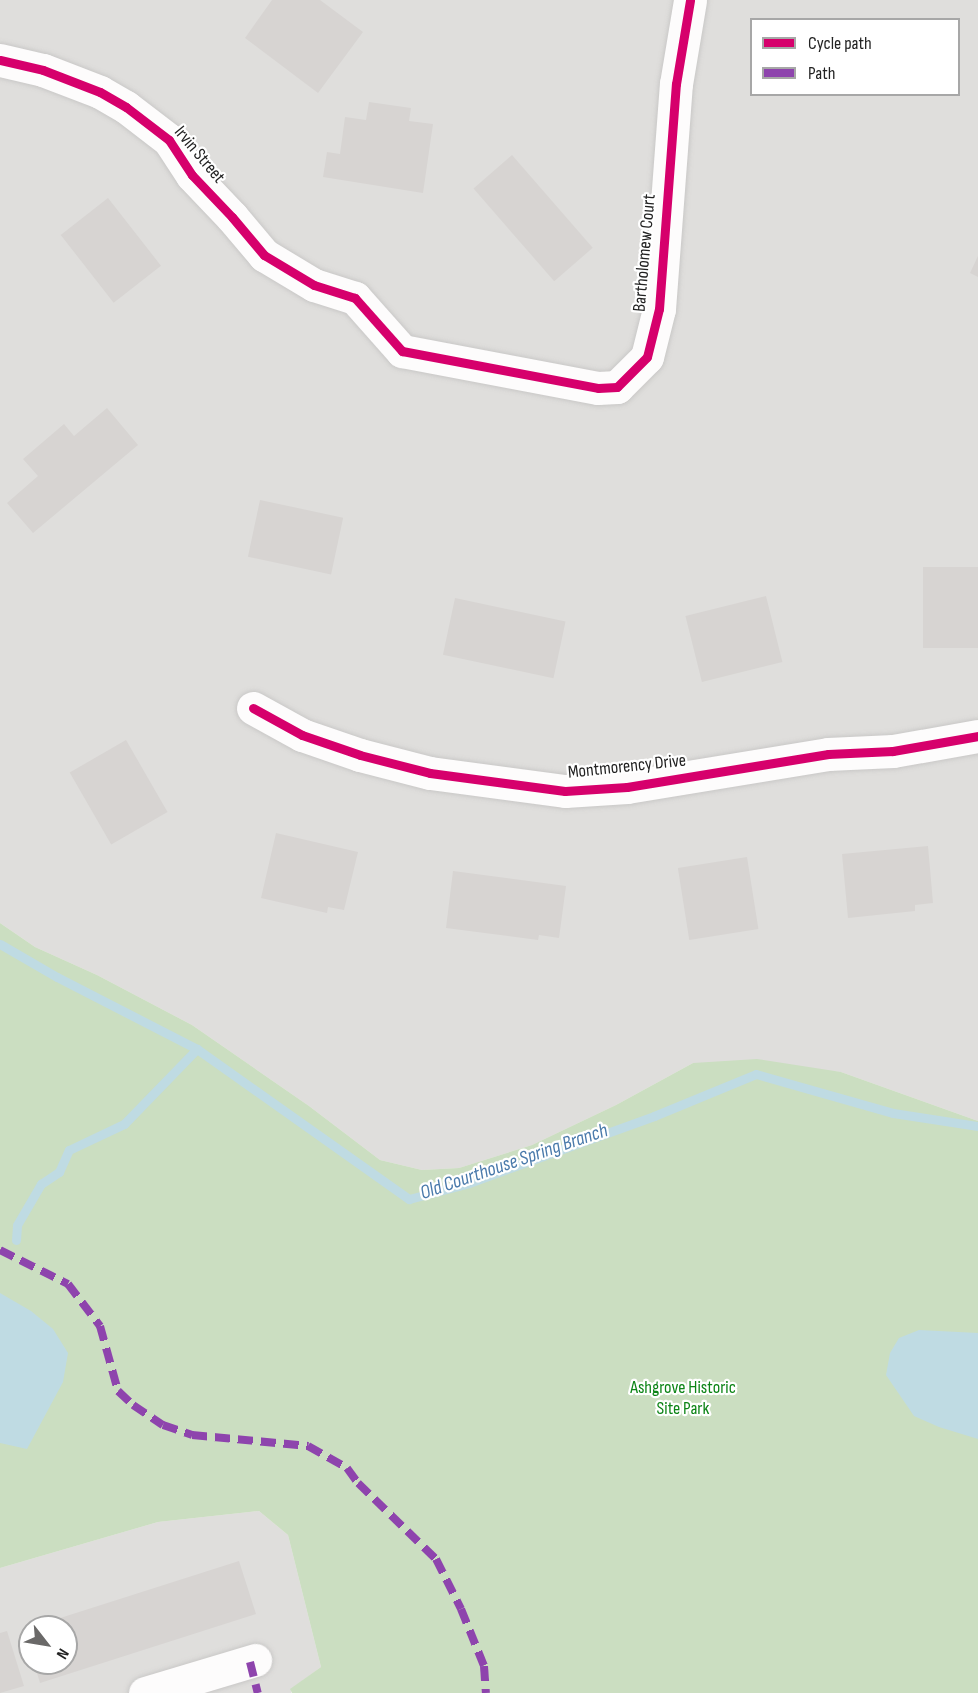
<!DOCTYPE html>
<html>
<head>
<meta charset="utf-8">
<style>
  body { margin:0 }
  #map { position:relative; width:978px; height:1693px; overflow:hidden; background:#f0eeeb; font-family:"Sofia Sans Condensed",sans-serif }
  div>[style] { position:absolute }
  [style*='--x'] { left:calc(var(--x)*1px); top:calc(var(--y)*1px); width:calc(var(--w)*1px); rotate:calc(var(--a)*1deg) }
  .residential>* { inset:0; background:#dfdedc }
  .forest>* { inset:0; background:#cbdec1 }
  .water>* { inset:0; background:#bfdbe3 }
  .stream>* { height:9px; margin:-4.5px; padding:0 4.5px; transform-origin:4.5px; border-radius:4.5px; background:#bfdbe3 }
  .building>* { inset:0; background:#d7d4d2; transform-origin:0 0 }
  .roads { filter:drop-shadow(0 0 2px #c9c8c7) drop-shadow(0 0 2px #c9c8c7) }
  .minor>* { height:33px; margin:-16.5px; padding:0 16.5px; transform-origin:16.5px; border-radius:16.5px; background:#fdfcfc }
  .quiet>* { height:8px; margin-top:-4px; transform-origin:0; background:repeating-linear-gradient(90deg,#8e44ad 0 15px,transparent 0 23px) }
  .cycleway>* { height:9px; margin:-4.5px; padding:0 4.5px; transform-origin:4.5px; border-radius:4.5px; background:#d6006c }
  span { translate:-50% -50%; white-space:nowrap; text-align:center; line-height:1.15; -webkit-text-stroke:4.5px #fff; paint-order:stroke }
  .street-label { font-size:18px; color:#222 }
  .park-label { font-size:18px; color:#0c8416 }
  .water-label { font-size:20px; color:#4a7aab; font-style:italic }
  .legend { position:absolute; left:750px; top:18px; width:210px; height:78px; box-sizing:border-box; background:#fff; border:2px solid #a7a7a7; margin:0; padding:8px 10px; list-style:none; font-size:18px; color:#222 }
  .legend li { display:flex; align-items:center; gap:12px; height:30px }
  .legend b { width:30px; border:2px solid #a7a7a7 }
  .north { position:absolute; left:18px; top:1615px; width:60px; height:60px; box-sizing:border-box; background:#fff; border:2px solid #a7a7a7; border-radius:50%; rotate:121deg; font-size:16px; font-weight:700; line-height:24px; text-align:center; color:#222 }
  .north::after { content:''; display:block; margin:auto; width:21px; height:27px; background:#6a6968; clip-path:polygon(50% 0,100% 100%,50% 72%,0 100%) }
</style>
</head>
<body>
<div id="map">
  <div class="residential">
    <div style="clip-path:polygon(evenodd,0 0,978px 0,978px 1121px,841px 1072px,693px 1063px,616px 1105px,532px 1145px,459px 1168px,422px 1170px,380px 1160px,309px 1106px,192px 1025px,97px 975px,35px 947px,0 923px,0 0,752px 20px,958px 20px,958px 94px,752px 94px,752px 20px)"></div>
    <div style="clip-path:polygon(evenodd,259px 1511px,288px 1535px,321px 1667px,291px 1689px,291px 1693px,0 1693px,0 1568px,158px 1522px,259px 1511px,30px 1627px,66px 1627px,66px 1663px,30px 1663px,30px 1627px)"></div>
  </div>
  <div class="forest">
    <div style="clip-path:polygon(0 923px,35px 947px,97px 975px,192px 1025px,309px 1106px,380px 1160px,422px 1170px,459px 1168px,532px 1145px,616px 1105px,693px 1063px,757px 1059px,841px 1072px,978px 1121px,978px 1693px,292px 1693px,290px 1689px,321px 1667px,288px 1535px,259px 1511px,158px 1522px,0 1568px)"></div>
  </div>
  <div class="water">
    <div style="clip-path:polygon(0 1293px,31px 1311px,53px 1329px,68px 1353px,63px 1382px,27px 1449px,0 1443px)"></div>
    <div style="clip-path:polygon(919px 1330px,978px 1333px,978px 1439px,939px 1427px,914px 1416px,886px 1375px,890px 1353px,899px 1338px)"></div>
  </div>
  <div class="stream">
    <div style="--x:0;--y:944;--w:66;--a:30.1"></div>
    <div style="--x:57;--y:977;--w:157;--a:27.2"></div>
    <div style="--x:197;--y:1049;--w:260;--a:35.3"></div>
    <div style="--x:409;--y:1199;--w:62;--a:-14.9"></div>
    <div style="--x:469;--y:1183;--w:197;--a:-19.9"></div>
    <div style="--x:654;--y:1116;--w:110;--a:-22.4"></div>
    <div style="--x:756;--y:1074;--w:142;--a:15.9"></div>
    <div style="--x:893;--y:1113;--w:86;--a:8.7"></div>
    <div style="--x:16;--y:1240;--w:15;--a:-86"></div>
    <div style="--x:17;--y:1225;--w:48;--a:-59.7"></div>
    <div style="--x:41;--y:1184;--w:22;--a:-34"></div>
    <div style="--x:59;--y:1172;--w:24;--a:-66"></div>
    <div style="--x:69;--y:1150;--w:61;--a:-25.3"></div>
    <div style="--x:124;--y:1124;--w:105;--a:-45.8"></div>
  </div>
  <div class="building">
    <div style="clip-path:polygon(272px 0,320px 0,363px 32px,318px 93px,245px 38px)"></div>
    <div style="clip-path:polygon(369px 102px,411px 108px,409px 121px,433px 124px,423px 193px,323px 177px,327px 152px,340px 154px,345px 117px,366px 120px)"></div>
    <div style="left:512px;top:155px;width:123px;height:51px;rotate:49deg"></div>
    <div style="left:108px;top:198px;width:86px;height:60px;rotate:52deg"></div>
    <div style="clip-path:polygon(978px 256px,978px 277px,970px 273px)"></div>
    <div style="clip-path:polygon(107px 408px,138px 445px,33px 533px,7px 503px,38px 476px,23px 459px,64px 424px,74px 436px)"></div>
    <div style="left:260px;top:500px;width:85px;height:58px;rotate:12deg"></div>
    <div style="left:978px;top:567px;width:81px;height:55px;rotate:90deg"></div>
    <div style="left:766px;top:596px;width:68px;height:83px;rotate:76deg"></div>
    <div style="left:455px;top:598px;width:113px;height:58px;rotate:12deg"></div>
    <div style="left:126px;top:740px;width:83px;height:65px;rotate:60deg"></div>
    <div style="clip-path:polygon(276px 833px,358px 852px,344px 910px,328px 907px,327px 913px,261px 898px)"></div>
    <div style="clip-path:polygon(928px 846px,933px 903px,915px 905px,915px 911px,848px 918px,842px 854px)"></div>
    <div style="left:747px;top:857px;width:73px;height:70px;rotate:81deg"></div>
    <div style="clip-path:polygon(453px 871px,566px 886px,559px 938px,539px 935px,538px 940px,446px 928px)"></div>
    <div style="clip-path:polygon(239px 1561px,256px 1614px,40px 1683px,34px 1663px,66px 1663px,66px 1627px,32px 1627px)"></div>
    <div style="clip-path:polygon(30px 1627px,30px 1649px,23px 1629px)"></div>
    <div style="clip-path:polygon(7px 1631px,24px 1686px,0 1693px,0 1633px)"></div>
  </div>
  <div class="roads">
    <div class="minor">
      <div style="--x:0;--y:60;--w:44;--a:13.1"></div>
      <div style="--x:43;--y:70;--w:61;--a:21.1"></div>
      <div style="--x:100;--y:92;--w:30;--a:30"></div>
      <div style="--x:126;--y:107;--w:54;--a:37.5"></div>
      <div style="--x:169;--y:140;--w:42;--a:56.7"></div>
      <div style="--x:192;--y:175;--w:58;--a:46.4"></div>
      <div style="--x:232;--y:217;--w:50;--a:49.9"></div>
      <div style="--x:264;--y:255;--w:58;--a:31"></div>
      <div style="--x:314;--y:285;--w:43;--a:17.6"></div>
      <div style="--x:355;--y:298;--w:71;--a:48.4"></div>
      <div style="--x:402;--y:351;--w:199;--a:10.7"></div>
      <div style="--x:598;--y:388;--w:19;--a:-3"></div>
      <div style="--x:617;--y:387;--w:42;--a:-45"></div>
      <div style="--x:647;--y:357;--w:49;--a:-76"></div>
      <div style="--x:659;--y:309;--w:226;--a:-85.7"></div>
      <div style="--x:676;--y:84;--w:85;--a:-80.5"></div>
      <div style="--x:253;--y:708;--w:56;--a:28.9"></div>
      <div style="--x:302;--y:735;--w:61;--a:19"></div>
      <div style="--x:360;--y:755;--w:72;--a:14.4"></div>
      <div style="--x:430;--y:773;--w:136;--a:7.6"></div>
      <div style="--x:565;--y:791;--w:62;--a:-3.7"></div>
      <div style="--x:627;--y:787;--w:204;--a:-9.3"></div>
      <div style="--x:828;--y:754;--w:65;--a:-2.6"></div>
      <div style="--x:893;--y:751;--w:86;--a:-10"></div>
      <div style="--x:145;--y:1693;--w:115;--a:-16.7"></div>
    </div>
  </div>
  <div class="quiet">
    <div style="--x:0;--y:1250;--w:76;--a:26.6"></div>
    <div style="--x:68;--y:1284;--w:53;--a:52.7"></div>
    <div style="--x:100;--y:1326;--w:67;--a:74.5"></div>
    <div style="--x:118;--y:1391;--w:21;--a:43"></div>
    <div style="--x:133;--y:1405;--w:36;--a:34"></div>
    <div style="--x:163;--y:1425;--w:31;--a:19"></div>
    <div style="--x:192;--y:1435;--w:117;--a:5.4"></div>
    <div style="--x:308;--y:1446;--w:45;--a:29.4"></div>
    <div style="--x:347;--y:1468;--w:19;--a:54"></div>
    <div style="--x:358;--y:1483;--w:109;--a:44.3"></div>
    <div style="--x:436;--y:1559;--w:56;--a:63.4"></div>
    <div style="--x:461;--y:1609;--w:61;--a:68"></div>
    <div style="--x:484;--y:1666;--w:27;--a:86"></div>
    <div style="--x:250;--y:1662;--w:32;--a:76"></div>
  </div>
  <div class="cycleway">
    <div style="--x:0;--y:60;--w:44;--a:13.1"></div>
    <div style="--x:43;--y:70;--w:61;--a:21.1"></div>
    <div style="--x:100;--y:92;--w:30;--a:30"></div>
    <div style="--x:126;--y:107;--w:54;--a:37.5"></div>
    <div style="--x:169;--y:140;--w:42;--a:56.7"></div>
    <div style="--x:192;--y:175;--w:58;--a:46.4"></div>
    <div style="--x:232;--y:217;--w:50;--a:49.9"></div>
    <div style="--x:264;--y:255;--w:58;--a:31"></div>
    <div style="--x:314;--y:285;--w:43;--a:17.6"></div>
    <div style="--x:355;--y:298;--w:71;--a:48.4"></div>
    <div style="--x:402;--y:351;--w:199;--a:10.7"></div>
    <div style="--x:598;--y:388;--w:19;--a:-3"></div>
    <div style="--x:617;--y:387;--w:42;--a:-45"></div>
    <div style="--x:647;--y:357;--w:49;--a:-76"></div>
    <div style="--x:659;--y:309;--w:226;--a:-85.7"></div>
    <div style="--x:676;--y:84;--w:85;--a:-80.5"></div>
    <div style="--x:253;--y:708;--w:56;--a:28.9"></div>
    <div style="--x:302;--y:735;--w:61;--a:19"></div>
    <div style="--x:360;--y:755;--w:72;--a:14.4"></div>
    <div style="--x:430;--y:773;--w:136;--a:7.6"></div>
    <div style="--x:565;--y:791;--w:62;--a:-3.7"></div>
    <div style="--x:627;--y:787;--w:204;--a:-9.3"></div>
    <div style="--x:828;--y:754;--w:65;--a:-2.6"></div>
    <div style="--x:893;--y:751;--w:86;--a:-10"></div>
  </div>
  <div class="street-label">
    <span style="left:199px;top:155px;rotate:50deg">Irvin Street</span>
    <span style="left:645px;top:253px;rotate:-85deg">Bartholomew Court</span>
    <span style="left:627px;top:767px;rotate:-6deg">Montmorency Drive</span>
  </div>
  <div class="park-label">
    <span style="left:683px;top:1399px">Ashgrove Historic<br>Site Park</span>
  </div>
  <div class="water-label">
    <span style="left:514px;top:1162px;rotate:-19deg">Old Courthouse Spring Branch</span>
  </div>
  <ul class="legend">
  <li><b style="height:8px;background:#d6006c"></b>Cycle path</li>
  <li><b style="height:8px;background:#8e44ad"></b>Path</li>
  </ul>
  <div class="north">N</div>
</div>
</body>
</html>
